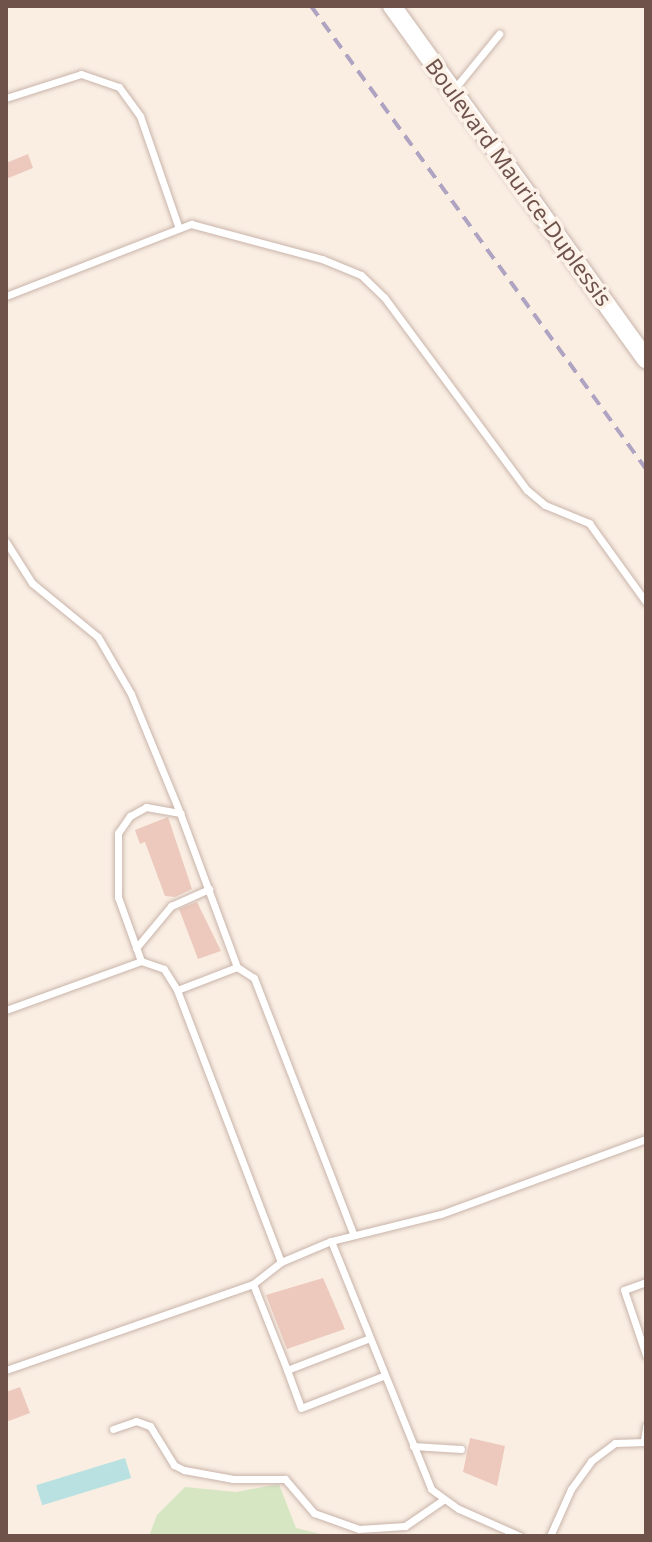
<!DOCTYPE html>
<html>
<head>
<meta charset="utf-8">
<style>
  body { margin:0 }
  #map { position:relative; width:652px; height:1542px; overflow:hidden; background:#faeee3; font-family:"Noto Sans",sans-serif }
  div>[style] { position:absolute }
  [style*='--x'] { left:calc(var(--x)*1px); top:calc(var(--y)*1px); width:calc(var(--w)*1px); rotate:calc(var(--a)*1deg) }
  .green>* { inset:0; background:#d6e6c3 }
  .water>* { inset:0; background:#b9e1e1; transform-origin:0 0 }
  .building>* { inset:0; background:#edc9bd }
  .roads { filter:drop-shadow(0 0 2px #c9b4aa) drop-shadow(0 0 2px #c9b4aa) }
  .service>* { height:7px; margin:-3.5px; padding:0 3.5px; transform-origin:3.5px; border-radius:3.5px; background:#fff }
  .tertiary>* { height:18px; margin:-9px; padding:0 9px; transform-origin:9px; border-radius:9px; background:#fff }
  .rail>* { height:4px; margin-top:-2px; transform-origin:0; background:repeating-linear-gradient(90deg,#afa3c2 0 12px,transparent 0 20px) }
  span { translate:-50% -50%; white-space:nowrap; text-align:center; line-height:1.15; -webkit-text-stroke:7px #fdf2e8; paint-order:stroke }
  .street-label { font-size:22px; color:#6f534b }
  .frame { position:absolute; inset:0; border:8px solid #6f534b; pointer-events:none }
</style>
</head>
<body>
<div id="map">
  <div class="green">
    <div style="clip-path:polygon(279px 1484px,296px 1528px,329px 1536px,149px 1536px,157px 1515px,185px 1487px,236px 1492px)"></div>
  </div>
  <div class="water">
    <div style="left:125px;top:1458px;width:21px;height:93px;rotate:73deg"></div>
  </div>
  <div class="building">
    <div style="clip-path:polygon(28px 154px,33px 168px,6px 179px,6px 163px)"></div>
    <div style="clip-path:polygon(168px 817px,192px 889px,175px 897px,165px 896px,145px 842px,140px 844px,135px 830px)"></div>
    <div style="clip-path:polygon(197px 902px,221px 951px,198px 959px,179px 909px)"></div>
    <div style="clip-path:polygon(323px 1278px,345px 1329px,287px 1349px,266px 1295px)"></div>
    <div style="clip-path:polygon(20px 1387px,30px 1413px,6px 1422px,6px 1392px)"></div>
    <div style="clip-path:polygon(470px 1438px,505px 1446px,497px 1486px,463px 1472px)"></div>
  </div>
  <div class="roads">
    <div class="service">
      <div style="--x:455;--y:88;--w:70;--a:-50.8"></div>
      <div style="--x:6;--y:98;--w:79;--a:-17.7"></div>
      <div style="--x:81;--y:74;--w:40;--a:18.9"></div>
      <div style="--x:119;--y:87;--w:36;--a:54"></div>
      <div style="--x:140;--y:116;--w:116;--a:70.9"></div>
      <div style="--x:6;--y:296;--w:199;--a:-21.3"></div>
      <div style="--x:191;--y:224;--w:136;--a:15"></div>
      <div style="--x:322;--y:259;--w:42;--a:22.3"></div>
      <div style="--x:361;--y:275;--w:32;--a:44"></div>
      <div style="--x:384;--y:297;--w:240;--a:53.5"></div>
      <div style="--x:527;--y:490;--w:23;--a:40"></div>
      <div style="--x:545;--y:505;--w:48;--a:22.2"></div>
      <div style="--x:589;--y:523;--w:97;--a:54.2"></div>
      <div style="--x:6;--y:542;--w:49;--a:57.6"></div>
      <div style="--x:32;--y:583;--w:85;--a:39.3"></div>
      <div style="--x:98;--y:637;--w:66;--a:59.9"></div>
      <div style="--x:131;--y:694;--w:129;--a:67.6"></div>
      <div style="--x:180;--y:813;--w:164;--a:69.7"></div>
      <div style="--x:237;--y:967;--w:64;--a:159"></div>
      <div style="--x:177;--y:990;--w:291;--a:69.1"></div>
      <div style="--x:136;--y:948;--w:55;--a:-50.2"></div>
      <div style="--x:171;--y:906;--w:42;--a:-24.1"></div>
      <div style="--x:141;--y:961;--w:68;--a:-109.8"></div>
      <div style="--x:118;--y:897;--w:64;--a:-90"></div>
      <div style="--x:118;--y:833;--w:21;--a:-55"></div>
      <div style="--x:130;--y:816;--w:18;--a:-29"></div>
      <div style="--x:146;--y:807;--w:35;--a:10"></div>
      <div style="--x:237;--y:967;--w:20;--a:33"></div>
      <div style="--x:254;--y:978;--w:274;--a:68.8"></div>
      <div style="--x:6;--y:1010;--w:144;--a:-19.9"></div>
      <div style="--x:141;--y:961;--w:24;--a:19"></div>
      <div style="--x:164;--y:969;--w:25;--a:58"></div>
      <div style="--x:331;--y:1241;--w:113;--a:-13.8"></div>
      <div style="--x:441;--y:1214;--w:218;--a:-20.1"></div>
      <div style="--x:646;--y:1282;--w:23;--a:160"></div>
      <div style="--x:624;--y:1290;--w:69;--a:71.3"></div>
      <div style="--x:253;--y:1284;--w:92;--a:68.4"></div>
      <div style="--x:287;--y:1370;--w:89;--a:-21.1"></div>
      <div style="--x:6;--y:1370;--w:262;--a:-19.2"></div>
      <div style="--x:253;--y:1284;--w:36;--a:-38"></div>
      <div style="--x:281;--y:1262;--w:54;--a:-22.8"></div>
      <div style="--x:331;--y:1241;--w:267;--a:68"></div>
      <div style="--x:431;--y:1489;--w:34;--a:36"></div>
      <div style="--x:459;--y:1509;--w:67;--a:23.9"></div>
      <div style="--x:287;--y:1370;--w:40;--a:69.8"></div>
      <div style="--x:301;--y:1408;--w:90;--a:-21.4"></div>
      <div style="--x:113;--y:1429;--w:24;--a:-19"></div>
      <div style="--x:136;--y:1421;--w:15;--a:20"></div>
      <div style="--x:150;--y:1426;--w:46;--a:58.4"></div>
      <div style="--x:174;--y:1465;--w:11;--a:27"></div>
      <div style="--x:184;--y:1470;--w:50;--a:10.4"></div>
      <div style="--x:233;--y:1479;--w:52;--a:0"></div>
      <div style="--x:285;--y:1479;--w:45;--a:49.5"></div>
      <div style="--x:314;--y:1513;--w:48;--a:19.6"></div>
      <div style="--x:359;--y:1529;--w:46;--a:-3.7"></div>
      <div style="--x:405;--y:1526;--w:46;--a:-34.4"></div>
      <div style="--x:644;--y:1441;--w:15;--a:-82"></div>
      <div style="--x:413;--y:1446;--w:48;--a:3.6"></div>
      <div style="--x:550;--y:1536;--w:51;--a:-65.9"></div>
      <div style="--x:571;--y:1489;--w:34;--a:-54"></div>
      <div style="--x:591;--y:1461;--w:30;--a:-37"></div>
      <div style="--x:615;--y:1443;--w:31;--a:-2"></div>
    </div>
    <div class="tertiary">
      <div style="--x:392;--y:6;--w:435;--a:54.3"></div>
    </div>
  </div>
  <div class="rail">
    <div style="--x:311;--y:6;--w:571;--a:54.11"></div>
  </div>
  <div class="street-label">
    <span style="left:519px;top:182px;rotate:54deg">Boulevard Maurice-Duplessis</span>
  </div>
  <div class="frame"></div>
</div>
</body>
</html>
